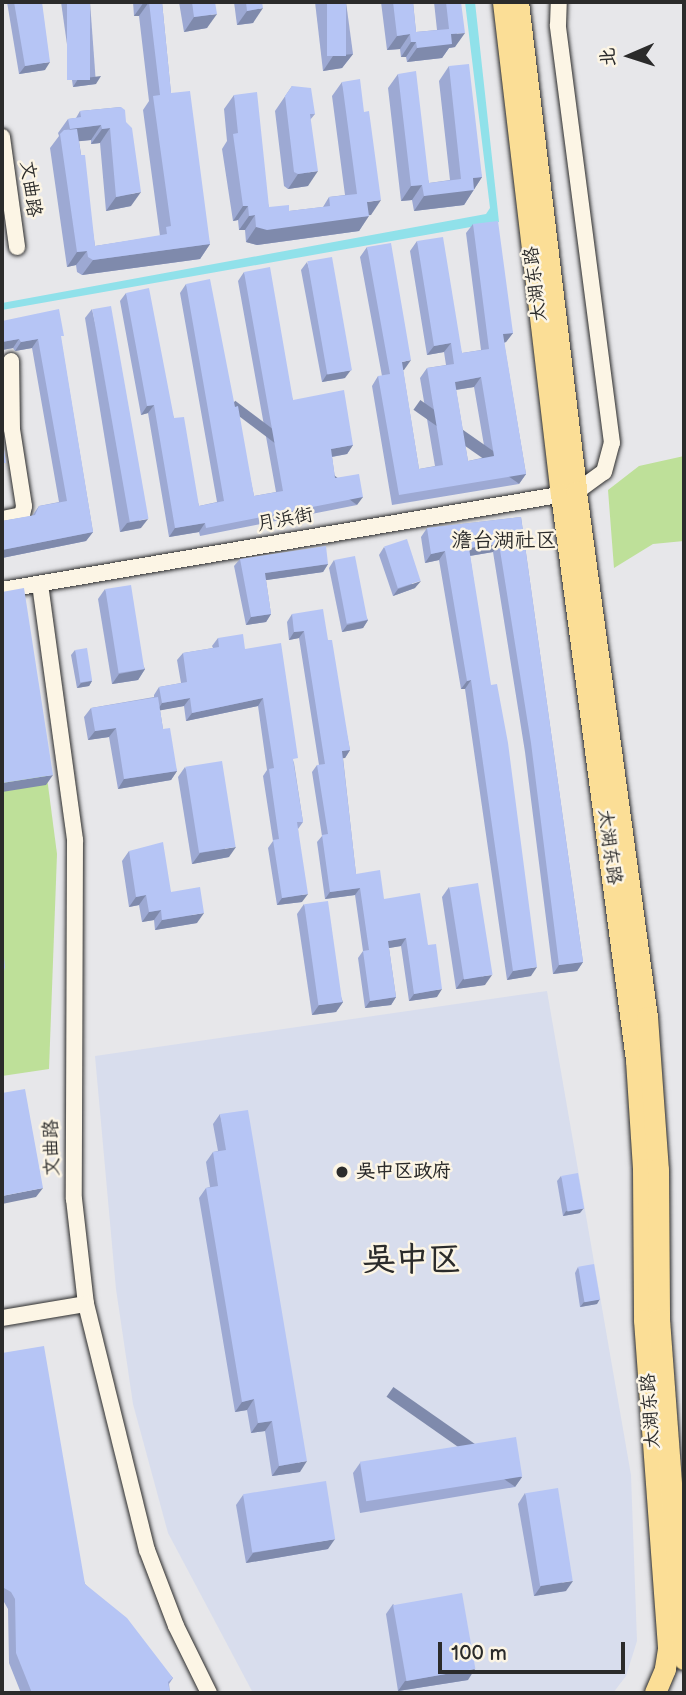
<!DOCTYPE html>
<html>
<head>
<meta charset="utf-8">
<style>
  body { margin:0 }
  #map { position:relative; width:686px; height:1695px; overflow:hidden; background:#e7e7ea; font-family:"Balsamiq Sans","LXGW WenKai TC",sans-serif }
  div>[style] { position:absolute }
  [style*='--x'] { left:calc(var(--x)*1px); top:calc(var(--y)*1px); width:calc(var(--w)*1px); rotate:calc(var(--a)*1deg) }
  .built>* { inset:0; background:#d8dded }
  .green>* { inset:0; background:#bee099 }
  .water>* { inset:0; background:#90e1ea }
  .roads { filter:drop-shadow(0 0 2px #2b2b2b) drop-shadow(0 0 2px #2b2b2b) }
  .minor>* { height:16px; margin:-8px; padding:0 8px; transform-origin:8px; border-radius:8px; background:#fcf5e5 }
  .major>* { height:21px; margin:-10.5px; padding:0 10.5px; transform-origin:10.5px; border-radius:10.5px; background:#fbde96 }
  .wall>* { inset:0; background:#9da9d3 }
  .shaded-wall>* { inset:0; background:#7f8aac; transform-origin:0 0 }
  .building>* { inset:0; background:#b6c5f5; transform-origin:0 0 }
  .dots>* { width:19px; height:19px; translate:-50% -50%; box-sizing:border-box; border:4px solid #fcf5e5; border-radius:50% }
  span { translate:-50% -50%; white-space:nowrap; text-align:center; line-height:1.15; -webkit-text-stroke:5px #fcf5e5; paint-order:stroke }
  .street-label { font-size:19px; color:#2b2b2b }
  .poi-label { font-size:19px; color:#2b2b2b; font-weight:700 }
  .left { translate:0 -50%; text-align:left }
  .neighbourhood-label { font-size:21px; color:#2b2b2b }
  .town-label { font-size:33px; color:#2b2b2b; font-weight:700 }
  .frame { position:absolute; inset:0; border:4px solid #2b2b2b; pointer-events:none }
  .north { position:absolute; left:595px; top:21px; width:70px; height:70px; -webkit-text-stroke:5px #fcf5e5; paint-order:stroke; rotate:267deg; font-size:19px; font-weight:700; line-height:28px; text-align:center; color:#2b2b2b }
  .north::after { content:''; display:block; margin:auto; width:24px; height:32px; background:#2b2b2b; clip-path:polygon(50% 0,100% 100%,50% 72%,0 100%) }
  .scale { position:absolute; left:438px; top:1642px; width:187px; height:32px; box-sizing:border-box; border:4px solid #2b2b2b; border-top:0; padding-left:9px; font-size:21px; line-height:24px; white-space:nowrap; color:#2b2b2b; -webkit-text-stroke:5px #fcf5e5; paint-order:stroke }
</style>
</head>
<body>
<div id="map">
  <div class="built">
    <div style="clip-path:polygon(547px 991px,631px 1475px,637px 1641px,626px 1676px,613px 1693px,253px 1693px,168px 1533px,133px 1404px,116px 1289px,95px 1056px)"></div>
  </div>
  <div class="green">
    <div style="clip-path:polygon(684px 456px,684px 541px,653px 544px,614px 568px,608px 490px,639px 466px)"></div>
    <div style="clip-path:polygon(23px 594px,57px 854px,49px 1069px,2px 1076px,2px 598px)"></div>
  </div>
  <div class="water">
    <div style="clip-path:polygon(465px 2px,475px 2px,499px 222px,2px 310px,2px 303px,486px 214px,490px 208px)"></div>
  </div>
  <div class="roads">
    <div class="minor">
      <div style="--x:2;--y:137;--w:111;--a:82.2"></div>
      <div style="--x:2;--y:519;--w:20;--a:-11"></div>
      <div style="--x:22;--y:515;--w:9;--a:-77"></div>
      <div style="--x:24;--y:506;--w:78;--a:-98.9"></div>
      <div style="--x:12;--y:429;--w:68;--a:-90.8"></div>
      <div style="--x:40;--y:584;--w:258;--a:82.2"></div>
      <div style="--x:75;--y:840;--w:359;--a:90.2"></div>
      <div style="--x:74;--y:1199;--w:106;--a:83.5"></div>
      <div style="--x:86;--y:1304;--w:253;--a:76.1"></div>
      <div style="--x:147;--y:1550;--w:81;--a:69.1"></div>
      <div style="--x:176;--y:1626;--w:75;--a:63.8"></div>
      <div style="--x:2;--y:590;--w:582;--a:-9.69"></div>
      <div style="--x:576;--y:492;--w:34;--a:-36"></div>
      <div style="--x:604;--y:472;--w:30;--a:-75"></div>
      <div style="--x:612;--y:443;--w:421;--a:-97.4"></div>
      <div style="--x:558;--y:25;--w:23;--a:-88"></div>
      <div style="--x:2;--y:1318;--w:85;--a:-9.5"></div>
    </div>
    <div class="major">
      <div style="--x:503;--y:2;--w:495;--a:83.3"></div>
      <div style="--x:561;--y:494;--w:571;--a:82.45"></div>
      <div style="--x:636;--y:1060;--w:109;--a:86.3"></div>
      <div style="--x:643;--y:1169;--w:151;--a:89.6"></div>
      <div style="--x:644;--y:1320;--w:330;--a:85.8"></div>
      <div style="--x:668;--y:1649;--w:20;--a:99"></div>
      <div style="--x:665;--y:1669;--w:26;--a:113"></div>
      <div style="--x:518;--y:2;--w:493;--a:83.2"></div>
      <div style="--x:576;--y:492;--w:530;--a:82.3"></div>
      <div style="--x:647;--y:1017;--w:152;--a:85.9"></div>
      <div style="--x:658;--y:1169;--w:150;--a:89.6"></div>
      <div style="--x:659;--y:1319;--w:341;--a:85.8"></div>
    </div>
  </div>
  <div class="wall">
    <div style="clip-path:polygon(7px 2px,39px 2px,45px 70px,19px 74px)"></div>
    <div style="clip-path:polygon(61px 2px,90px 2px,96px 84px,73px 87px)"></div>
    <div style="clip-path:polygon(133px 2px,162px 2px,171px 93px,210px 244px,200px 259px,82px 275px,77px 272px,76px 265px,67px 267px,50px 148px,59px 136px,58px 133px,68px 119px,76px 118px,80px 111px,121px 107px,131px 206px,106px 211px,100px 143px,91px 144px,91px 140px,79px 141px,95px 246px,160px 236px,143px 110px,149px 101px,139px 16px,134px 16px)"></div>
    <div style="clip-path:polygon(179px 2px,215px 2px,207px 28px,184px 32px)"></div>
    <div style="clip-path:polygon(234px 2px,262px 2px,253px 23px,237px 25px)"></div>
    <div style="clip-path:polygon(315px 2px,346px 2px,353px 54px,342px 68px,323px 71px)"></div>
    <div style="clip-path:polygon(381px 2px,413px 2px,416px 32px,437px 30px,434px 2px,461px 2px,455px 47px,449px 48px,442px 58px,407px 62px,406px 57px,401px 57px,400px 49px,387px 50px)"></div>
    <div style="clip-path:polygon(449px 66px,482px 177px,464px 205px,414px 211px,412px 200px,401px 201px,388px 88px,398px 74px,429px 183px,450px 180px,439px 81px)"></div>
    <div style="clip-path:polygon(342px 82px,371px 215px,369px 215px,359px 231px,257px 245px,246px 242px,245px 230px,239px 230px,238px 220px,233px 221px,222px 149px,227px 141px,224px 109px,234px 95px,269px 207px,289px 211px,323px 207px,329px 197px,345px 195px,332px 96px)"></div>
    <div style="clip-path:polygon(292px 86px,315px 114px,310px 120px,308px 186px,288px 189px,284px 186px,275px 111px)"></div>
    <div style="clip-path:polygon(evenodd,473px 224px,513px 333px,506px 342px,504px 343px,526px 474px,519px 484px,392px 505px,372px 386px,378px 376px,382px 376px,360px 257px,367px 247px,404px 370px,403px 370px,419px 469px,435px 466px,420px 378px,427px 368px,446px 365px,444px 352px,427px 355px,410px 251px,417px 241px,462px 353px,481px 350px,466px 233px,473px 224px,474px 387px,486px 457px,468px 461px,456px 390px,474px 387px)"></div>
    <div style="clip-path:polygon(307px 262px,345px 378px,322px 382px,301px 270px)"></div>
    <div style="clip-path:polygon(244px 272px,293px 400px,353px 445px,347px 454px,332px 457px,335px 478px,357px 505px,200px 536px,199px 532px,169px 537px,148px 413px,141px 415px,120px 301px,126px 293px,174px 418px,199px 506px,217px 502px,180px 293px,186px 284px,235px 407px,254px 496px,276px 492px,238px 281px)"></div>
    <div style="clip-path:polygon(92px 309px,141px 528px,120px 532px,85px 318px)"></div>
    <div style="clip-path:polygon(2px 321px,61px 340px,93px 532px,86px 541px,2px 558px,2px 521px,32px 516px,39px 506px,59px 502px,32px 348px,15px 351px,13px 348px,2px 350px)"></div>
    <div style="clip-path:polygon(521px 517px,583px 962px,577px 971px,553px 974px,525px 752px,493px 552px,470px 556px,531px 976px,507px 980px,465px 689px,461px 689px,439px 560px,425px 563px,421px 537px,427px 528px)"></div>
    <div style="clip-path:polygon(384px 547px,415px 588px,393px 596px,379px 555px)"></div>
    <div style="clip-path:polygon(240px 559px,328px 564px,323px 572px,266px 580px,271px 614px,266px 622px,246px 625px,234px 566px)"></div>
    <div style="clip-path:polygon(334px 560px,368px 620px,363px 628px,342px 632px,329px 568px)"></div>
    <div style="clip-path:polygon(105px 589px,145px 669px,138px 680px,112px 684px,98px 599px)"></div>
    <div style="clip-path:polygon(292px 614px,328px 640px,350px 750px,345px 758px,343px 758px,356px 874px,384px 899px,428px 945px,437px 997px,409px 1001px,401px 946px,389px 948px,396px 997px,391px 1005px,365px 1008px,358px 958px,363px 951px,355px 895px,325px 899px,317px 842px,322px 836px,312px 772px,317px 765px,319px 765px,299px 638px,289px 640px,287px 622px)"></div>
    <div style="clip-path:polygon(218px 638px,245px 649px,294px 763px,303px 822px,298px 829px,302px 902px,277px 905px,268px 848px,273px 841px,263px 776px,267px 770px,258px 706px,186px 721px,184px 706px,160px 710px,163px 729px,177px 771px,171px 780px,118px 789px,109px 737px,88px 740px,84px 717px,91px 708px,154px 697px,154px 695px,159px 687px,181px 683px,177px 660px,183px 653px,213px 648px,212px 646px)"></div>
    <div style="clip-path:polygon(75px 650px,92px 681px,89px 686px,77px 688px,71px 655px)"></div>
    <div style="clip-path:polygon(185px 767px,229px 857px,192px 864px,178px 777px)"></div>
    <div style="clip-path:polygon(129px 851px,171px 892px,197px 923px,155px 930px,154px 920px,142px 922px,139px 905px,129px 907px,122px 861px)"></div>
    <div style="clip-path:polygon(449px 887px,485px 985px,456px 989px,442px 897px)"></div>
    <div style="clip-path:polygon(304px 904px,343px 1002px,336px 1012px,312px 1015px,297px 914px)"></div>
    <div style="clip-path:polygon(220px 1114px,300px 1472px,272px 1476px,265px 1431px,251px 1433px,247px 1410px,235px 1412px,199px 1198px,206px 1188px,210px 1187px,206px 1162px,213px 1152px,218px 1151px,213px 1124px)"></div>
    <div style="clip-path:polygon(561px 1176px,580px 1213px,563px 1216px,557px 1181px)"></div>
    <div style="clip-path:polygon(578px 1267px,597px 1304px,580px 1307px,575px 1273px)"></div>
    <div style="clip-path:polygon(2px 1353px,85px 1584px,173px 1678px,169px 1684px,170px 1693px,21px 1693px,9px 1663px,8px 1609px,4px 1602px,2px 1601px)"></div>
    <div style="clip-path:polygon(360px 1463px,522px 1477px,515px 1487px,360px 1513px,353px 1473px)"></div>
    <div style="clip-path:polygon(525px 1493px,566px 1591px,534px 1596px,518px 1504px)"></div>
    <div style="clip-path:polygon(243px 1495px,328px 1549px,246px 1563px,236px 1505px)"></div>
    <div style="clip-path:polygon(393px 1604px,468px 1680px,398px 1691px,386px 1614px)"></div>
  </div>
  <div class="shaded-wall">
    <div style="clip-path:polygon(144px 2px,149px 2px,139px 16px,134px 16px)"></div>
    <div style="clip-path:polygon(263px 8px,253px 23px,237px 25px,247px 11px)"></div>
    <div style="clip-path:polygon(217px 14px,207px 28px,184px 32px,194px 17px)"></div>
    <div style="clip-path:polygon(465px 33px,455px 47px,449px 48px,442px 58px,407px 62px,417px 48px,451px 34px)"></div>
    <div style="clip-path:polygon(410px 34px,400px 49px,387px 50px,397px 36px)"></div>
    <div style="clip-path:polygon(411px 42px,416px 42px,406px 57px,401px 57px)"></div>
    <div style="clip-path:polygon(353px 54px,342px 68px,323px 71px,333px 56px)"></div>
    <div style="clip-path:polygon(50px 62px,45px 70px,19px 74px,25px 66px)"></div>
    <div style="clip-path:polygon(101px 76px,96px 84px,73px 87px,78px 79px)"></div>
    <div style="clip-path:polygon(101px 125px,91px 140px,62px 143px,61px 140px,70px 129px)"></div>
    <div style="clip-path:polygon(110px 128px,100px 143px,91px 144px,102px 129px)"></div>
    <div style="clip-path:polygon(318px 171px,308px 186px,288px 189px,298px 174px)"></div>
    <div style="clip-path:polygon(482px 177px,464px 205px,414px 211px,424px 196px,473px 178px)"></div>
    <div style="clip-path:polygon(422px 185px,412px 200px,401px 201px,411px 186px)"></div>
    <div style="clip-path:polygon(141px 192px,131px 206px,106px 211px,116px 197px)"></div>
    <div style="clip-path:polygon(381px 200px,371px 215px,357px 217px,367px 202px)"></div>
    <div style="clip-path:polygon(243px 206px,248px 206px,238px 220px,233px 221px)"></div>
    <div style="clip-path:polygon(255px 215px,245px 230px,239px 230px,249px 216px)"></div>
    <div style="clip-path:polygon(369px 216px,359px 231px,257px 245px,246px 242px,256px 227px)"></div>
    <div style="clip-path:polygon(210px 244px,200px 259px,82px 275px,93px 260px)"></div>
    <div style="clip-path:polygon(87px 251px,76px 265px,67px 267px,77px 252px)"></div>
    <div style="clip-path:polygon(513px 333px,506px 342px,496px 344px,503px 334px)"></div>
    <div style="clip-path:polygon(19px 339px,13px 348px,2px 350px,2px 342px)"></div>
    <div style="clip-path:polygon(38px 339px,32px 348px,15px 351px,21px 342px)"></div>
    <div style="clip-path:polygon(451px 343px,444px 352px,427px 355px,434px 346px)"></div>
    <div style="clip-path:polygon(411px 360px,404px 370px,395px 371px,402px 362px)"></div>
    <div style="clip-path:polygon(351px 370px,345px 378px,322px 382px,327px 374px)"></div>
    <div style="clip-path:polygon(481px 377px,474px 387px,448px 391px,455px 382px)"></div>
    <div style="clip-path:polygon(154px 405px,148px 413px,141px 415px,147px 406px)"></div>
    <div style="clip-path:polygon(353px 445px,347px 454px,325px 458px,331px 449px)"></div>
    <div style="left:526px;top:474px;width:12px;height:129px;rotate:125deg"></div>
    <div style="left:363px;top:497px;width:10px;height:160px;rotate:127deg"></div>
    <div style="clip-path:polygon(148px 519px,141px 528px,120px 532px,127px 523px)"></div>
    <div style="clip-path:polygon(205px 523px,199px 532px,169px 537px,175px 528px)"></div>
    <div style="clip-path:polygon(93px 532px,86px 541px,2px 558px,2px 550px)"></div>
    <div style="clip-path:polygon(499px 544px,493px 552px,463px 557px,469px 548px)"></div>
    <div style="clip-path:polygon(445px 551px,439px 560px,425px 563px,431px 554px)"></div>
    <div style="clip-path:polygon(328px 564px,323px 572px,260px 581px,265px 573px)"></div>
    <div style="clip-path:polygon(421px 581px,415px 588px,393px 596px,398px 589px)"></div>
    <div style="clip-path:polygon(271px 614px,266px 622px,246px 625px,251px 617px)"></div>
    <div style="clip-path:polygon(368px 620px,363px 628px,342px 632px,347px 625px)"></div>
    <div style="clip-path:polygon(304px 631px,299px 638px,289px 640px,294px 632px)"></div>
    <div style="clip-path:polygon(145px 669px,138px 680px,112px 684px,119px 674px)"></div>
    <div style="clip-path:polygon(471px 680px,465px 689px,461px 689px,467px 681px)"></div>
    <div style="clip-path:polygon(92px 681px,89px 686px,77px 688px,81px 683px)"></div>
    <div style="clip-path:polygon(190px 698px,184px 706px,157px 711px,162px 703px)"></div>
    <div style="clip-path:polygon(263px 698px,258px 706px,186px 721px,192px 713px)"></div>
    <div style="clip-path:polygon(116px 728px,109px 737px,88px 740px,95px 731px)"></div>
    <div style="clip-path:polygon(350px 750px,345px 758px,337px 759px,342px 751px)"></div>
    <div style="clip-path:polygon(177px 771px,171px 780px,118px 789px,124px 779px)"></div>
    <div style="clip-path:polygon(53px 775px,46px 785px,2px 792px,2px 783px)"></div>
    <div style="clip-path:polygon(236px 847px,229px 857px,192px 864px,200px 853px)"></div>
    <div style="clip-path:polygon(360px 888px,355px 895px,325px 899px,330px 892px)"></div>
    <div style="clip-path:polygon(308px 894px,302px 902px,277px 905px,282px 898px)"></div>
    <div style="clip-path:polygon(146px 895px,139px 905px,129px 907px,136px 897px)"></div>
    <div style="clip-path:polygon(161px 910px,154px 920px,142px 922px,149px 912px)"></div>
    <div style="clip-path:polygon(204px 913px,197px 923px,155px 930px,162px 920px)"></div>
    <div style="clip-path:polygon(406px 938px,401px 946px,383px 949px,388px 941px)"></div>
    <div style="clip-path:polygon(583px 962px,577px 971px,553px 974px,559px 965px)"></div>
    <div style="clip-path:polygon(537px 967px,531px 976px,507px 980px,513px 971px)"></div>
    <div style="clip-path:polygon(492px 975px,485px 985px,456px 989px,463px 979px)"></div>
    <div style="clip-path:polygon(442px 989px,437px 997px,409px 1001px,414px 994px)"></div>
    <div style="clip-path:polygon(396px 997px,391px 1005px,365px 1008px,370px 1001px)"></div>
    <div style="clip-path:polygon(343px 1002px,336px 1012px,312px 1015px,319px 1005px)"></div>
    <div style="clip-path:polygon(43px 1188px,36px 1197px,2px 1204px,2px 1196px)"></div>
    <div style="clip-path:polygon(584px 1208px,580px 1213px,563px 1216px,566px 1211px)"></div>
    <div style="clip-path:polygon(600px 1299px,597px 1304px,580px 1307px,584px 1302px)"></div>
    <div style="clip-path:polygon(254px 1399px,247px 1410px,235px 1412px,242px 1402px)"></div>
    <div style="clip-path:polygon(272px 1421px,265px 1431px,251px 1433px,258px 1423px)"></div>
    <div style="clip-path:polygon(307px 1461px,300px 1472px,272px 1476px,279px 1466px)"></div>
    <div style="left:522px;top:1477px;width:12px;height:157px;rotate:125deg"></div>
    <div style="clip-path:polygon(335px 1539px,328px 1549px,246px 1563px,253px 1553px)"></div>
    <div style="clip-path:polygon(573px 1581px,566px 1591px,534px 1596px,541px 1586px)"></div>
    <div style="clip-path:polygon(475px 1669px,468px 1680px,398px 1691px,405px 1681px)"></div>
  </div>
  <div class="building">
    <div style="clip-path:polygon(14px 2px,42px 2px,50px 62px,25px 66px)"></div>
    <div style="left:67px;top:2px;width:23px;height:78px"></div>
    <div style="clip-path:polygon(149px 2px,162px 2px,171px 93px,190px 91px,210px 244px,93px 260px,88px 257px,87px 251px,77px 252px,60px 134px,64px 130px,77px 129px,81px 155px,85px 155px,95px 246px,167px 234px,166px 227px,171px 226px,153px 96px,160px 95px)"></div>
    <div style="clip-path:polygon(192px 2px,215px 2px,217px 14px,194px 17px)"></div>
    <div style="clip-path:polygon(246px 2px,262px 2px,263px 8px,247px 11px)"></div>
    <div style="left:327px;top:2px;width:19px;height:54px"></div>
    <div style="clip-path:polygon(393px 2px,413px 2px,416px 32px,449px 29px,446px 2px,461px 2px,465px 33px,451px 34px,452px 44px,417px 48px,416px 42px,411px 42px,410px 34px,397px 36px)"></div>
    <div style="clip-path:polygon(469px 64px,482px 177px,473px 178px,474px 190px,424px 196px,422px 185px,411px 186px,398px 74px,416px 71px,429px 183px,461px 179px,449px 66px)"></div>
    <div style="clip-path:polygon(360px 79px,364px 112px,369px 111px,381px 200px,367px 202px,369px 216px,267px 230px,256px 227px,255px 215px,249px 216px,248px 206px,243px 206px,233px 134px,238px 133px,234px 95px,257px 92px,269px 207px,289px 205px,289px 211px,330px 206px,329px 197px,357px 194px,342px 82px)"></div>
    <div style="clip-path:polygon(292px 86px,311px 88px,315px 114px,310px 114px,318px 171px,298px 174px,294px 172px,285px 96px)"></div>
    <div style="clip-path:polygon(121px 107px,125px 110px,126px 122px,132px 128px,141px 192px,116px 197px,110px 128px,102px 129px,101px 125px,70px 129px,68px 119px,81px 117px,80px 111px)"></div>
    <div style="clip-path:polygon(evenodd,498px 221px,513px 333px,503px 334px,526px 474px,399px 495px,378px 376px,390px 374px,367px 247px,391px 243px,411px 360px,402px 362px,419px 469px,443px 465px,427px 368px,454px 364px,451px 343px,434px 346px,417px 241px,443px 237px,462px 353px,489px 349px,473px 224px,498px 221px,481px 377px,494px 456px,468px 461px,455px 382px,481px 377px)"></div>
    <div style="left:332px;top:257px;width:115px;height:25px;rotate:80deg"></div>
    <div style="clip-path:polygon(270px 267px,293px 400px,344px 390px,353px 445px,331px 449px,335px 478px,359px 474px,363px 497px,206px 528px,205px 523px,175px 528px,154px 405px,147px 406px,126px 293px,149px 288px,174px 418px,184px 417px,199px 506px,224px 501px,186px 284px,210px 279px,235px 407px,238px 406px,254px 496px,283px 491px,244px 272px)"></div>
    <div style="left:111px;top:306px;width:216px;height:19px;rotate:80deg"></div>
    <div style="clip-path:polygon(59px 309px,64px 336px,61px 336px,93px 532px,2px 550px,2px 521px,35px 515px,39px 506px,67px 501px,38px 339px,21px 342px,19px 339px,2px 342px,2px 321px)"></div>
    <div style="clip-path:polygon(2px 436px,6px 463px,2px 463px)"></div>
    <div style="clip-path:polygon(521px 517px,583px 962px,559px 965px,531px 743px,499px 544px,469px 548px,491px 685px,497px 684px,508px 743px,537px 967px,513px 971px,471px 680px,467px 681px,445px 551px,431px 554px,427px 528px)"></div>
    <div style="left:407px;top:539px;width:44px;height:24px;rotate:72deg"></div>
    <div style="clip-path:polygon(326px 546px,328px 564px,265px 573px,271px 614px,251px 617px,240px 559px)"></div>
    <div style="left:355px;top:556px;width:65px;height:21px;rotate:79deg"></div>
    <div style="left:131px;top:585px;width:85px;height:26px;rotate:81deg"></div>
    <div style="clip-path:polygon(24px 588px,53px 775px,2px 783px,2px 592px)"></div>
    <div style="clip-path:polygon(323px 609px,328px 640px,332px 640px,350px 750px,342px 751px,356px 874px,380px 870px,384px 899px,420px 893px,428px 945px,436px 944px,442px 989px,414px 994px,406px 938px,388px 941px,396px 997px,370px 1001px,363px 951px,369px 950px,360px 888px,330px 892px,322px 835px,328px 834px,317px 765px,325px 764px,304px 631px,294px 632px,292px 614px)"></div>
    <div style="clip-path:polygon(243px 634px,245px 649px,281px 643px,298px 758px,293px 759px,303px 822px,297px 822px,308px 894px,282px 898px,273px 840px,279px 839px,269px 769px,274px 768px,263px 698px,192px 713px,190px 698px,162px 703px,159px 687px,187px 682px,183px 653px,219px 647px,218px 638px)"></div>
    <div style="left:87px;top:648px;width:33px;height:12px;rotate:81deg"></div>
    <div style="clip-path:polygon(158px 697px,163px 729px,170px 728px,177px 771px,124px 779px,116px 728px,95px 731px,91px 708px)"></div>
    <div style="left:222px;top:761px;width:87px;height:37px;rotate:81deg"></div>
    <div style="clip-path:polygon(163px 842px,171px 892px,200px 887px,204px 913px,162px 920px,161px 910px,149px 912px,146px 895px,136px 897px,129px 851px)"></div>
    <div style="left:478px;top:883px;width:93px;height:29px;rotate:81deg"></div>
    <div style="left:328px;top:901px;width:102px;height:24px;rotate:82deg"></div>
    <div style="clip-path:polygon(2px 938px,5px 967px,2px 978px)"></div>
    <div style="clip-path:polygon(25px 1089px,43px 1188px,2px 1196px,2px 1093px)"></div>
    <div style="clip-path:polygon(248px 1110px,307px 1461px,279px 1466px,272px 1421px,258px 1423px,254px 1399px,242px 1402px,206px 1188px,218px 1186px,213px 1152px,226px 1150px,220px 1114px)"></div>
    <div style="left:578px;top:1173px;width:36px;height:17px;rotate:80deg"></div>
    <div style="left:594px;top:1264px;width:36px;height:16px;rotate:80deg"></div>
    <div style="clip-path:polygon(44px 1346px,85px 1584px,127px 1618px,173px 1678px,168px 1682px,170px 1693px,32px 1693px,16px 1653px,15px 1599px,11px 1592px,4px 1588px,2px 1588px,2px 1353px)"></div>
    <div style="left:516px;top:1437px;width:40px;height:158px;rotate:81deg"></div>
    <div style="left:326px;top:1481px;width:59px;height:84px;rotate:81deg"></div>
    <div style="left:558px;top:1488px;width:94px;height:33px;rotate:81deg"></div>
    <div style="left:462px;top:1593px;width:77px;height:70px;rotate:80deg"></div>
  </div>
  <div class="dots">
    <div style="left:342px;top:1172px;background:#2b2b2b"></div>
  </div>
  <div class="street-label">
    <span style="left:30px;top:189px;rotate:82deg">文曲路</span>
    <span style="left:536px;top:284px;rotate:-97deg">太湖东路</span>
    <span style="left:285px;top:520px;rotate:-10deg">月浜街</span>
    <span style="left:609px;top:847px;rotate:82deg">太湖东路</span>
    <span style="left:52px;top:1148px;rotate:-91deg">文曲路</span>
    <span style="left:651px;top:1411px;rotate:-94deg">太湖东路</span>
  </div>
  <div class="poi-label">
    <span class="left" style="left:356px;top:1172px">吴中区政府</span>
  </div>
  <div class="neighbourhood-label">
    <span style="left:504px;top:541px">澹台湖社区</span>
  </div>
  <div class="town-label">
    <span style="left:412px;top:1261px">吴中区</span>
  </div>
  <div class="frame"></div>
  <div class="north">北</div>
  <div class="scale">100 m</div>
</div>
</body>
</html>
